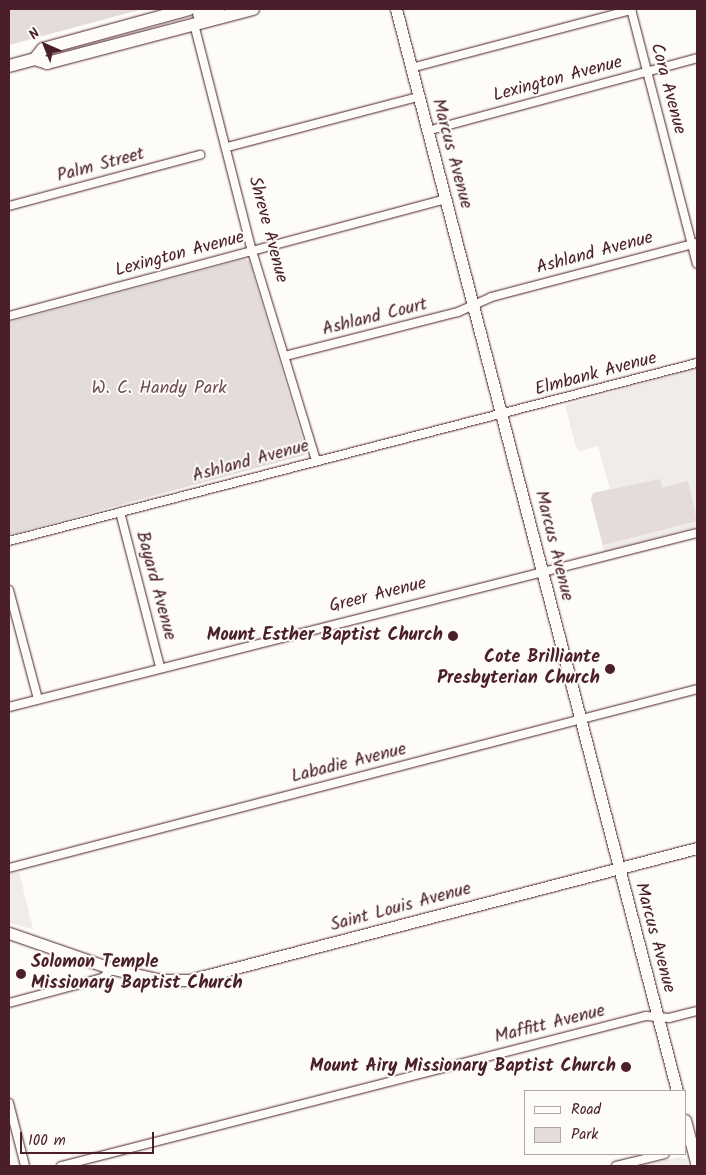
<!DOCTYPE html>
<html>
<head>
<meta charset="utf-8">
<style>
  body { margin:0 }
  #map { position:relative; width:706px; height:1175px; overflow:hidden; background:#fdfcf7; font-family:Kalam,sans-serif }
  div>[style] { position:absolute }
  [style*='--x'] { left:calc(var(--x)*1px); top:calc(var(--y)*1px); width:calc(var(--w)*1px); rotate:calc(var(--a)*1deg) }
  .built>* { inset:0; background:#f0ece8 }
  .green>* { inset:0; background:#e3dcda }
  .roads { filter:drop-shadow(0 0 1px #4a1f2b) drop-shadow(0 0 1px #4a1f2b) }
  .street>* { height:8px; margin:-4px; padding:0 4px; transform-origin:4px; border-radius:4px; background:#fdfcf7 }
  .secondary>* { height:11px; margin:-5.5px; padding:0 5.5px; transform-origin:5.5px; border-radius:5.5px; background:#fdfcf7 }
  .primary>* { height:12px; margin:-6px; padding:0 6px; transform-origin:6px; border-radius:6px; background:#fdfcf7 }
  .dots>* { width:14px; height:14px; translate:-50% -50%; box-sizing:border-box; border:2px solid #fdfcf7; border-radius:50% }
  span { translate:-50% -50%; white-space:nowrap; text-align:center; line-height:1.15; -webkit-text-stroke:4px #fdfcf7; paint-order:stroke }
  .street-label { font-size:18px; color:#4a1f2b }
  .park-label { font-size:18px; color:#704e57 }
  .poi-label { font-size:18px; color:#4a1f2b; font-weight:700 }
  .right { translate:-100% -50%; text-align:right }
  .left { translate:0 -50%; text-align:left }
  .frame { position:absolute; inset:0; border:10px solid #4a1f2b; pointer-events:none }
  .legend { position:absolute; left:524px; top:1090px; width:162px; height:65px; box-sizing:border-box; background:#fdfcf7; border:1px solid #b5a4a5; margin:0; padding:6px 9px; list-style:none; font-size:15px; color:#4a1f2b }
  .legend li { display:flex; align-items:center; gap:10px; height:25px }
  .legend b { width:25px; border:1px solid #b5a4a5 }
  .north { position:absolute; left:20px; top:20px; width:50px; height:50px; -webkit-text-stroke:4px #fdfcf7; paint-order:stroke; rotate:316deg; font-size:14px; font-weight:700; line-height:20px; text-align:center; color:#4a1f2b }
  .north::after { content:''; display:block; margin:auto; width:18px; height:22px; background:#4a1f2b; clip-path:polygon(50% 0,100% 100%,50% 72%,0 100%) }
  .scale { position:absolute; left:20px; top:1132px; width:134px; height:22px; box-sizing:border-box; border:2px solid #4a1f2b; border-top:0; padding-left:6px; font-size:15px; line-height:18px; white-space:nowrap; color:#4a1f2b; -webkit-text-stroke:4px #fdfcf7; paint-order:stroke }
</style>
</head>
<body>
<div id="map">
  <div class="built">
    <div style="clip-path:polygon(697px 368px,697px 527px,604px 552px,591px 499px,593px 493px,610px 489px,598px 446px,579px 451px,576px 447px,565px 405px)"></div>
    <div style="clip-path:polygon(19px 872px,33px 929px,9px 923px,9px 874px)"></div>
    <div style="clip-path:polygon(681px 1157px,687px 1160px,689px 1166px,637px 1166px)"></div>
  </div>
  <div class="green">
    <div style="clip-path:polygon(9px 9px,143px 9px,9px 45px)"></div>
    <div style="clip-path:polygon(244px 259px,249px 261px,306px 451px,305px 455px,9px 535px,9px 322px)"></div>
    <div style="clip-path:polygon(660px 479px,662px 488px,688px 481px,697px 521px,603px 545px,591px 499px,593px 493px)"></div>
  </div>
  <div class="roads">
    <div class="street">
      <div style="--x:631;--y:9;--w:263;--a:75.5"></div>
      <div style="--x:194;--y:24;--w:234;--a:75.7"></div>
      <div style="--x:252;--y:251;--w:219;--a:73"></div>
      <div style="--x:411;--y:68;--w:228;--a:-14.8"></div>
      <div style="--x:427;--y:131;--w:280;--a:-15.1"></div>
      <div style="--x:227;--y:147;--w:197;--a:-14.7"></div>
      <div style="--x:9;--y:206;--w:198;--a:-15"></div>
      <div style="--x:9;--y:316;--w:451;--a:-15"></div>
      <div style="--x:285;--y:356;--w:179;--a:-14.3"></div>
      <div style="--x:458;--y:312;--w:36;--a:-24"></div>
      <div style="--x:491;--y:297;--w:213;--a:-14.7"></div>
      <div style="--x:120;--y:512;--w:160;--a:75.5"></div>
      <div style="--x:9;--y:541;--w:711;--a:-14.51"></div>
      <div style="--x:9;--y:590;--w:113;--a:75.1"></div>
      <div style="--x:9;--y:707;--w:710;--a:-14.19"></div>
      <div style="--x:9;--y:868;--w:711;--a:-14.58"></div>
      <div style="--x:9;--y:1003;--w:96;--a:-15"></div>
      <div style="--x:102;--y:978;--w:14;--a:-39"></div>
      <div style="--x:9;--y:1103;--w:65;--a:75.7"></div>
      <div style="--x:61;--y:1166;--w:604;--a:-14.38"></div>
      <div style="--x:646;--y:1016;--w:23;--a:5"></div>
      <div style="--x:669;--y:1018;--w:29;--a:-14"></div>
      <div style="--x:616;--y:1166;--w:50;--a:-13.8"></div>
    </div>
    <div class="secondary">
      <div style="--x:396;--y:9;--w:1118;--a:75.44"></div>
      <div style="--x:9;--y:933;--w:110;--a:19.1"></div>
      <div style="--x:113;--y:969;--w:49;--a:12.9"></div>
      <div style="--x:161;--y:980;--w:28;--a:0"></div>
      <div style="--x:189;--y:980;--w:525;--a:-14.57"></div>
      <div style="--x:685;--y:1120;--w:48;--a:75.4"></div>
    </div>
    <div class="primary">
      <div style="--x:199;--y:14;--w:20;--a:-15"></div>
      <div style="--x:35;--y:59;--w:13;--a:-51"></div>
      <div style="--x:43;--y:49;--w:151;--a:-15.3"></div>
      <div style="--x:9;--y:66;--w:27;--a:-15"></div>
      <div style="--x:35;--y:59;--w:13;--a:18"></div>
      <div style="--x:47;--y:63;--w:213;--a:-14.7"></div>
    </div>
  </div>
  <div class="dots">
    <div style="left:453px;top:636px;background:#4a1f2b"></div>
    <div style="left:610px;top:669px;background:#4a1f2b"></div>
    <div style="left:21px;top:974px;background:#4a1f2b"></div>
    <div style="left:626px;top:1067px;background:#4a1f2b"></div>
  </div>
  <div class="street-label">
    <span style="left:558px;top:80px;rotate:-15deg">Lexington Avenue</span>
    <span style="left:667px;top:89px;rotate:75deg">Cora Avenue</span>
    <span style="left:451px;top:154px;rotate:75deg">Marcus Avenue</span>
    <span style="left:101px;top:166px;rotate:-15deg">Palm Street</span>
    <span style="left:267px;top:230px;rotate:75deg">Shreve Avenue</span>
    <span style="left:595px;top:254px;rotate:-15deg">Ashland Avenue</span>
    <span style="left:180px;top:255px;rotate:-15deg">Lexington Avenue</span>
    <span style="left:375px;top:318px;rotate:-14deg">Ashland Court</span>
    <span style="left:596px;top:375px;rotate:-15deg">Elmbank Avenue</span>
    <span style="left:251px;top:462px;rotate:-15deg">Ashland Avenue</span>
    <span style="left:553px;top:546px;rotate:76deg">Marcus Avenue</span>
    <span style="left:155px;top:586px;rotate:75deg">Bayard Avenue</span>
    <span style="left:378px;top:596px;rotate:-14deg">Greer Avenue</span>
    <span style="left:349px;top:764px;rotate:-14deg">Labadie Avenue</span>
    <span style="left:401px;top:908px;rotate:-15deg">Saint Louis Avenue</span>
    <span style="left:654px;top:938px;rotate:75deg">Marcus Avenue</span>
    <span style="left:550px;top:1025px;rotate:-14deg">Maffitt Avenue</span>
  </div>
  <div class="park-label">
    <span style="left:159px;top:389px">W. C. Handy Park</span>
  </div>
  <div class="poi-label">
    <span class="right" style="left:443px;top:636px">Mount Esther Baptist Church</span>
    <span class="right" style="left:600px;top:669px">Cote Brilliante<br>Presbyterian Church</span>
    <span class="left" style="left:31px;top:974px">Solomon Temple<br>Missionary Baptist Church</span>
    <span class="right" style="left:616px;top:1067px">Mount Airy Missionary Baptist Church</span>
  </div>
  <div class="frame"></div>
  <ul class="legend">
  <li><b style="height:6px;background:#fdfcf7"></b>Road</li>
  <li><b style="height:14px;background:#e3dcda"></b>Park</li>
  </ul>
  <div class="north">N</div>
  <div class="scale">100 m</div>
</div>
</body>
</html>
